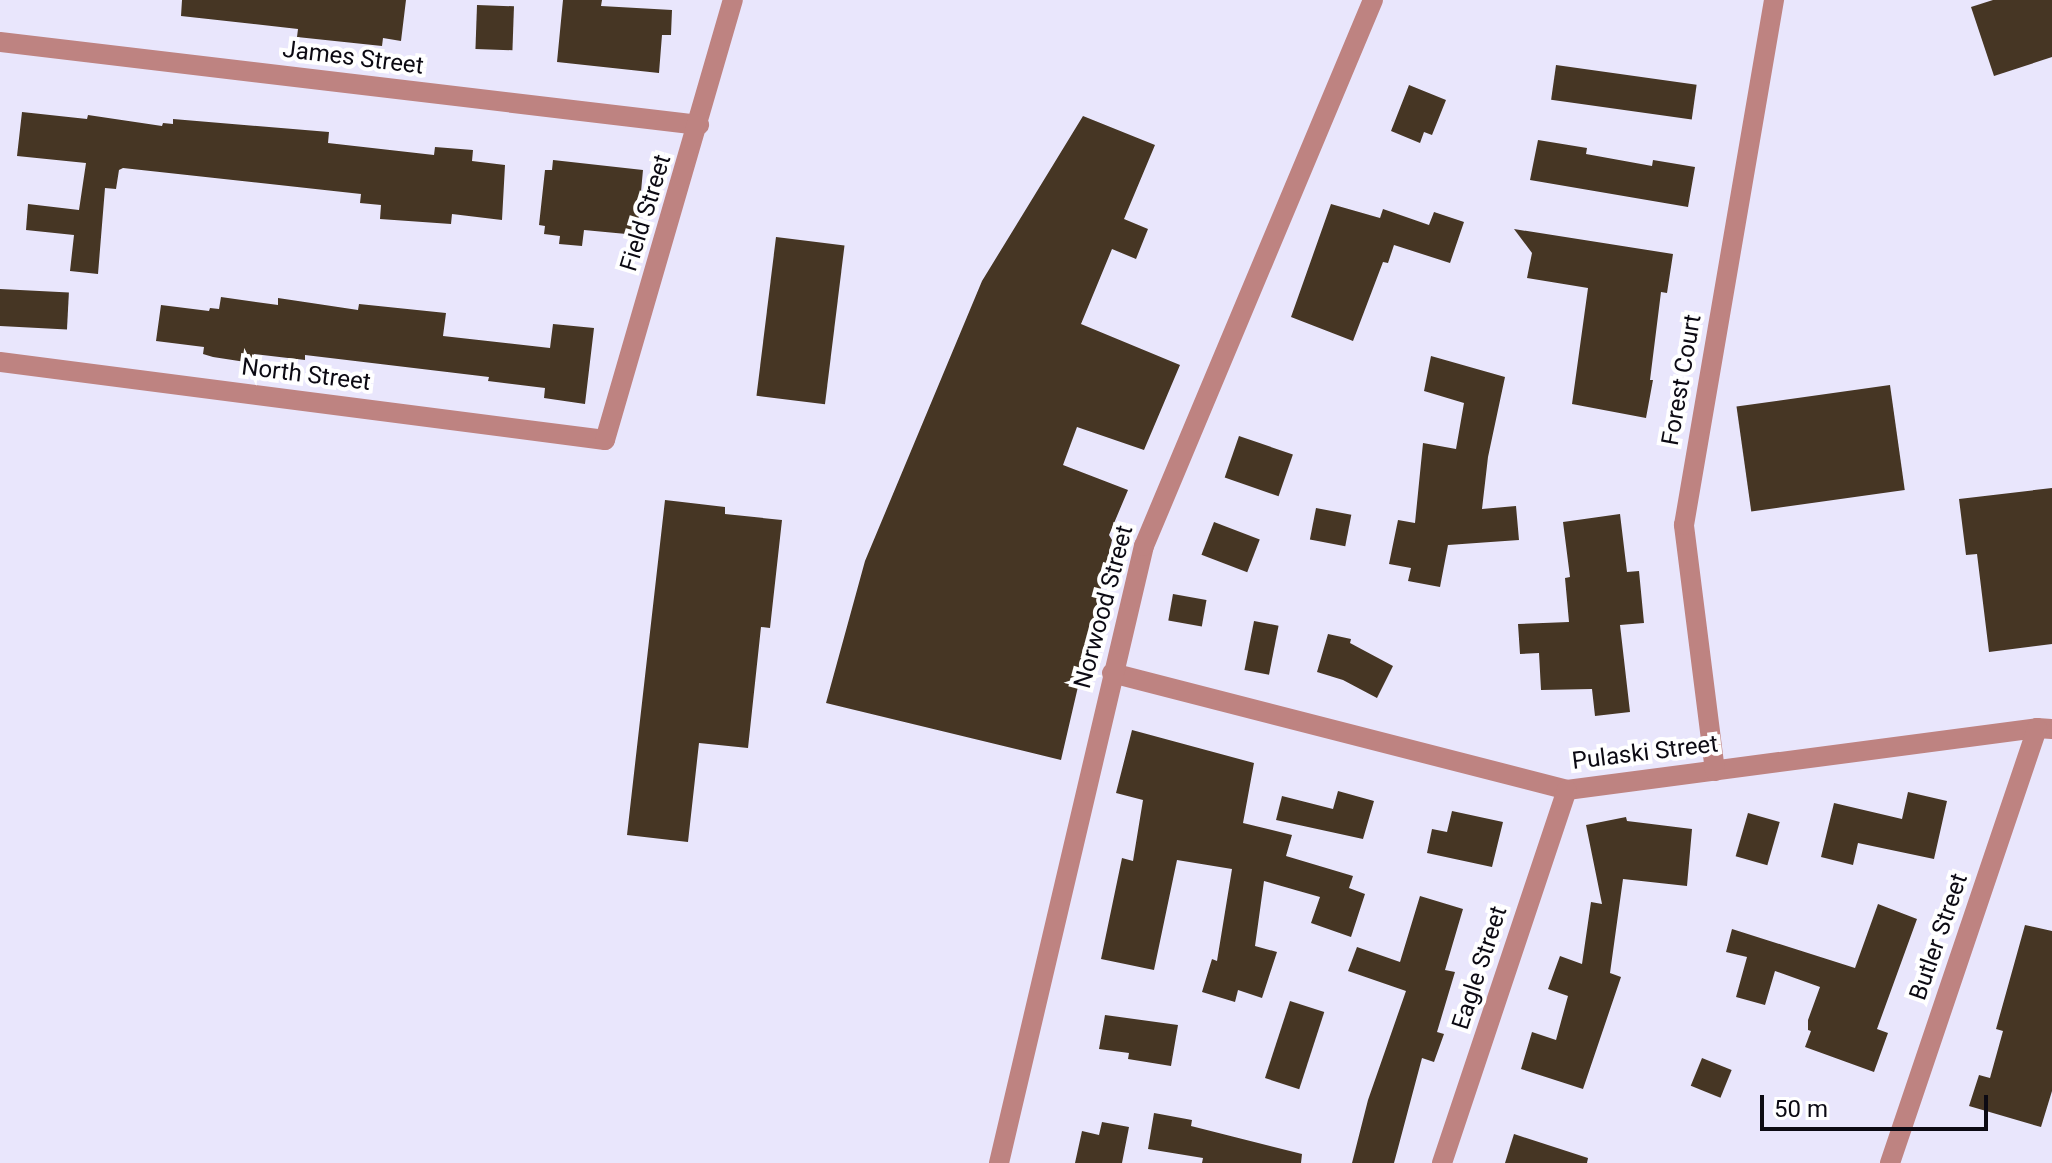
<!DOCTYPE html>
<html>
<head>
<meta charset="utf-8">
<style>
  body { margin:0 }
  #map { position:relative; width:2052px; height:1163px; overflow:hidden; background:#e9e6fc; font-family:Roboto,sans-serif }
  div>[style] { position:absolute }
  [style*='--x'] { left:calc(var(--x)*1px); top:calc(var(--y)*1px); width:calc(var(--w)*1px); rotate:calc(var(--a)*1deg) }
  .building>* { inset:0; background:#463624; transform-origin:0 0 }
  .minor>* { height:20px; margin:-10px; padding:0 10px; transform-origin:10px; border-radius:10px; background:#be8381 }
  span { translate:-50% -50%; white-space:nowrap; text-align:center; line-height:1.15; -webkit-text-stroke:8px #fff; paint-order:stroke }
  .street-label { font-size:24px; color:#0c0a13 }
  .scale { position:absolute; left:1760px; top:1095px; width:228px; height:36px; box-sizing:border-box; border:4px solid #0c0a13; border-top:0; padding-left:10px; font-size:24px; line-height:28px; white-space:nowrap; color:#0c0a13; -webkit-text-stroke:6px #fff; paint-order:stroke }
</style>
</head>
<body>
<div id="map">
  <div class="building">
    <div style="clip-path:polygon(182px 0,406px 0,401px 41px,383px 38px,382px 46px,297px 37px,298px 29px,181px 16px)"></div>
    <div style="clip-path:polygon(563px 0,602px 0,601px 6px,672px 10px,671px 35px,662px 35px,659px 73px,557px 62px)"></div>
    <div style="clip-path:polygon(1993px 0,2052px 0,2052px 57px,1994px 76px,1971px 7px)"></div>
    <div style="left:477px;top:5px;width:37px;height:44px;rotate:2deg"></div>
    <div style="left:1556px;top:65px;width:142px;height:35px;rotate:8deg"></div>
    <div style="clip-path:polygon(1409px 85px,1446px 100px,1432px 135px,1424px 132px,1420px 143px,1391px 131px)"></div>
    <div style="clip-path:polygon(22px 112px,87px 119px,88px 115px,162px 126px,163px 123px,173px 124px,173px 119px,329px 132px,328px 143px,434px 155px,435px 147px,473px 150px,472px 161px,505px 165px,502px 220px,452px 214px,451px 224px,380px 219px,381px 205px,360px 203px,361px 194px,123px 168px,119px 170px,116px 189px,105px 188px,98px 274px,70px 271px,74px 235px,26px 230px,28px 204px,79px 210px,86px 163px,17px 156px)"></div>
    <div style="clip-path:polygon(1083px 116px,1155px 145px,1124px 219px,1148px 229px,1136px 259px,1112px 249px,1081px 324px,1180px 365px,1144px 450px,1077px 427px,1063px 465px,1128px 490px,1109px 535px,1112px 540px,1061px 760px,826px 703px,865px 561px,982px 281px)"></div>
    <div style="clip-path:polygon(1538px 140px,1587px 148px,1586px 154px,1652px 166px,1653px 160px,1695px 167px,1688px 207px,1530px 180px)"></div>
    <div style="clip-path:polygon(553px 160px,643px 170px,637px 235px,584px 230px,582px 246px,559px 244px,560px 236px,544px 234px,545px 226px,539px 225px,545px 170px,552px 170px)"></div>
    <div style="clip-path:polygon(1331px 204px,1380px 218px,1383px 209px,1429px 225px,1434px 212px,1464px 222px,1450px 263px,1394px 245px,1388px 263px,1383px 262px,1353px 341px,1291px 317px)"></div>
    <div style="clip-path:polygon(1514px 229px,1673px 254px,1667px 293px,1661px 292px,1650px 380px,1653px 380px,1646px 418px,1572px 404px,1588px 288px,1527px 278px,1532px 253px)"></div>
    <div style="left:776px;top:237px;width:69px;height:160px;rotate:7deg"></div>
    <div style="left:0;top:289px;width:69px;height:37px;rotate:3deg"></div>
    <div style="clip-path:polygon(221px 297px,278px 305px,278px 298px,358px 310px,359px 304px,446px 313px,443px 336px,550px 348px,553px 324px,594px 328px,585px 404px,544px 398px,545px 388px,488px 381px,489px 377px,305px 355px,305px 360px,254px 354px,252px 363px,213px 357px,203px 354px,204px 347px,156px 341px,161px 305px,209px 311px,210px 308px,219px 309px)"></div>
    <div style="clip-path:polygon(1431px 356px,1505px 377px,1488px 457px,1482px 509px,1516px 506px,1519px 540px,1448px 545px,1440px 587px,1408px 581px,1411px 568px,1389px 564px,1398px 520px,1415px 523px,1423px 443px,1456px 449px,1464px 403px,1424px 391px)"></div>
    <div style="left:1890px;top:385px;width:106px;height:155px;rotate:82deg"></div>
    <div style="left:1239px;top:436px;width:57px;height:44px;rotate:19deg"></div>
    <div style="clip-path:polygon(2052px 488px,2052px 644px,1989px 652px,1977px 554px,1966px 555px,1959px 499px)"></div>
    <div style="clip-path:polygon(665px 500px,725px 507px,725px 514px,782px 520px,770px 628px,761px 627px,748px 748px,699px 743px,688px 842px,627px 835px)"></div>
    <div style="left:1316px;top:508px;width:36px;height:32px;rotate:11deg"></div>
    <div style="clip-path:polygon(1620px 514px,1627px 572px,1639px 571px,1644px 623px,1620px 625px,1630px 712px,1595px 716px,1592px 689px,1541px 690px,1539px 653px,1520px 654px,1518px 624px,1569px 622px,1565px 578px,1570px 577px,1563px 522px)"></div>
    <div style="left:1214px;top:522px;width:49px;height:35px;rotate:21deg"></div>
    <div style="left:1173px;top:594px;width:34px;height:27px;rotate:10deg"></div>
    <div style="left:1254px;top:621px;width:25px;height:50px;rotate:11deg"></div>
    <div style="clip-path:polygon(1328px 634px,1351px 639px,1350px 643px,1393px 666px,1377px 698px,1343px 680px,1317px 672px)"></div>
    <div style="clip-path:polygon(1132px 730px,1254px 763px,1243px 823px,1292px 835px,1286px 856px,1353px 876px,1349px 888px,1365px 894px,1351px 937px,1311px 923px,1320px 897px,1264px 881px,1255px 946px,1277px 952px,1262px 998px,1238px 990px,1235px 1002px,1202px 992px,1212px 959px,1217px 961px,1232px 869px,1177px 860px,1154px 970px,1101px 959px,1122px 858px,1133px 861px,1143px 800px,1116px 793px)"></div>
    <div style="clip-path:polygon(1338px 791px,1374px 801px,1363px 839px,1276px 820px,1282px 796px,1333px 809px)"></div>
    <div style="clip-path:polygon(1908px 792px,1947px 801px,1934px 859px,1858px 843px,1853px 865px,1821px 857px,1834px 803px,1902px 819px)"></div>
    <div style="clip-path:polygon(1452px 811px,1503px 822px,1492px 867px,1427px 853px,1432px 829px,1447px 832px)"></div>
    <div style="left:1748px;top:813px;width:33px;height:45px;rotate:16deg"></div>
    <div style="clip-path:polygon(1626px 817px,1627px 821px,1692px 829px,1687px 886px,1623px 879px,1610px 973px,1621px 977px,1583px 1089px,1521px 1069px,1532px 1032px,1556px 1040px,1568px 996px,1548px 989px,1560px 956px,1582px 964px,1591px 902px,1602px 904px,1586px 825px)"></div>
    <div style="clip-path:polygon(1420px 896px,1463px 909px,1445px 970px,1455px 972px,1437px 1032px,1444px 1034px,1434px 1062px,1422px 1058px,1394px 1163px,1352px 1163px,1368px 1100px,1406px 991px,1348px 971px,1357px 947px,1400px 962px)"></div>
    <div style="clip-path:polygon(1878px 904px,1917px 919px,1877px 1029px,1888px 1033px,1874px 1072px,1805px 1047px,1811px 1031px,1808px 1030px,1808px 1020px,1820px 987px,1775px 971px,1765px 1005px,1736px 997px,1747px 957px,1726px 952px,1732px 929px,1855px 968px)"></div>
    <div style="clip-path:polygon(2025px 925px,2052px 931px,2052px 1091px,2041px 1127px,1969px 1106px,1979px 1075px,1990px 1078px,2003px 1031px,1996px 1029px)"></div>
    <div style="left:1290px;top:1001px;width:36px;height:81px;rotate:18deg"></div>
    <div style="clip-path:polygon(1105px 1015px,1178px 1025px,1171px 1066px,1128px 1059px,1129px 1053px,1099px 1049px)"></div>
    <div style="left:1702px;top:1058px;width:32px;height:30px;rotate:22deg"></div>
    <div style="clip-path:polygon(1154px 1113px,1192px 1120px,1191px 1126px,1302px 1154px,1301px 1163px,1202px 1163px,1203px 1158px,1148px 1149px)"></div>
    <div style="clip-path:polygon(1102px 1122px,1129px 1127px,1122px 1163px,1075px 1163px,1082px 1131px,1099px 1135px)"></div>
    <div style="clip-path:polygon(1514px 1134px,1588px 1158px,1587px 1163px,1505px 1163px)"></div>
  </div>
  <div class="minor">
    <div style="--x:0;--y:42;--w:704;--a:6.77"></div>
    <div style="--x:0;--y:362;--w:610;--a:7.35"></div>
    <div style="--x:605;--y:440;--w:458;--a:-73.8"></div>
    <div style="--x:1112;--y:673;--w:470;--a:14.4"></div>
    <div style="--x:1567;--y:790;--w:474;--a:-7.5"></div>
    <div style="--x:2037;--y:728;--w:15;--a:4"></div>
    <div style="--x:1715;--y:771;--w:248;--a:-97.2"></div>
    <div style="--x:1684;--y:525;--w:533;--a:-80.27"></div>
    <div style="--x:999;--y:1163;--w:634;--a:-76.78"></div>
    <div style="--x:1144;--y:546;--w:592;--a:-67.25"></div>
    <div style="--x:1442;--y:1163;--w:393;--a:-71.5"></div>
    <div style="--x:1890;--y:1163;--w:459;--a:-71.3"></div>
  </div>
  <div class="street-label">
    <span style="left:353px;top:58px;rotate:7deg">James Street</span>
    <span style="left:646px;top:213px;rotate:-73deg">Field Street</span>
    <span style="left:306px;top:375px;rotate:7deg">North Street</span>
    <span style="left:1682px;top:380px;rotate:-80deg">Forest Court</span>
    <span style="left:1104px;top:607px;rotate:-75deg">Norwood Street</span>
    <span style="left:1645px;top:753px;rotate:-7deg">Pulaski Street</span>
    <span style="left:1939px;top:937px;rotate:-71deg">Butler Street</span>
    <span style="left:1480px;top:968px;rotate:-72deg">Eagle Street</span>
  </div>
  <div class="scale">50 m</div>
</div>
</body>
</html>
